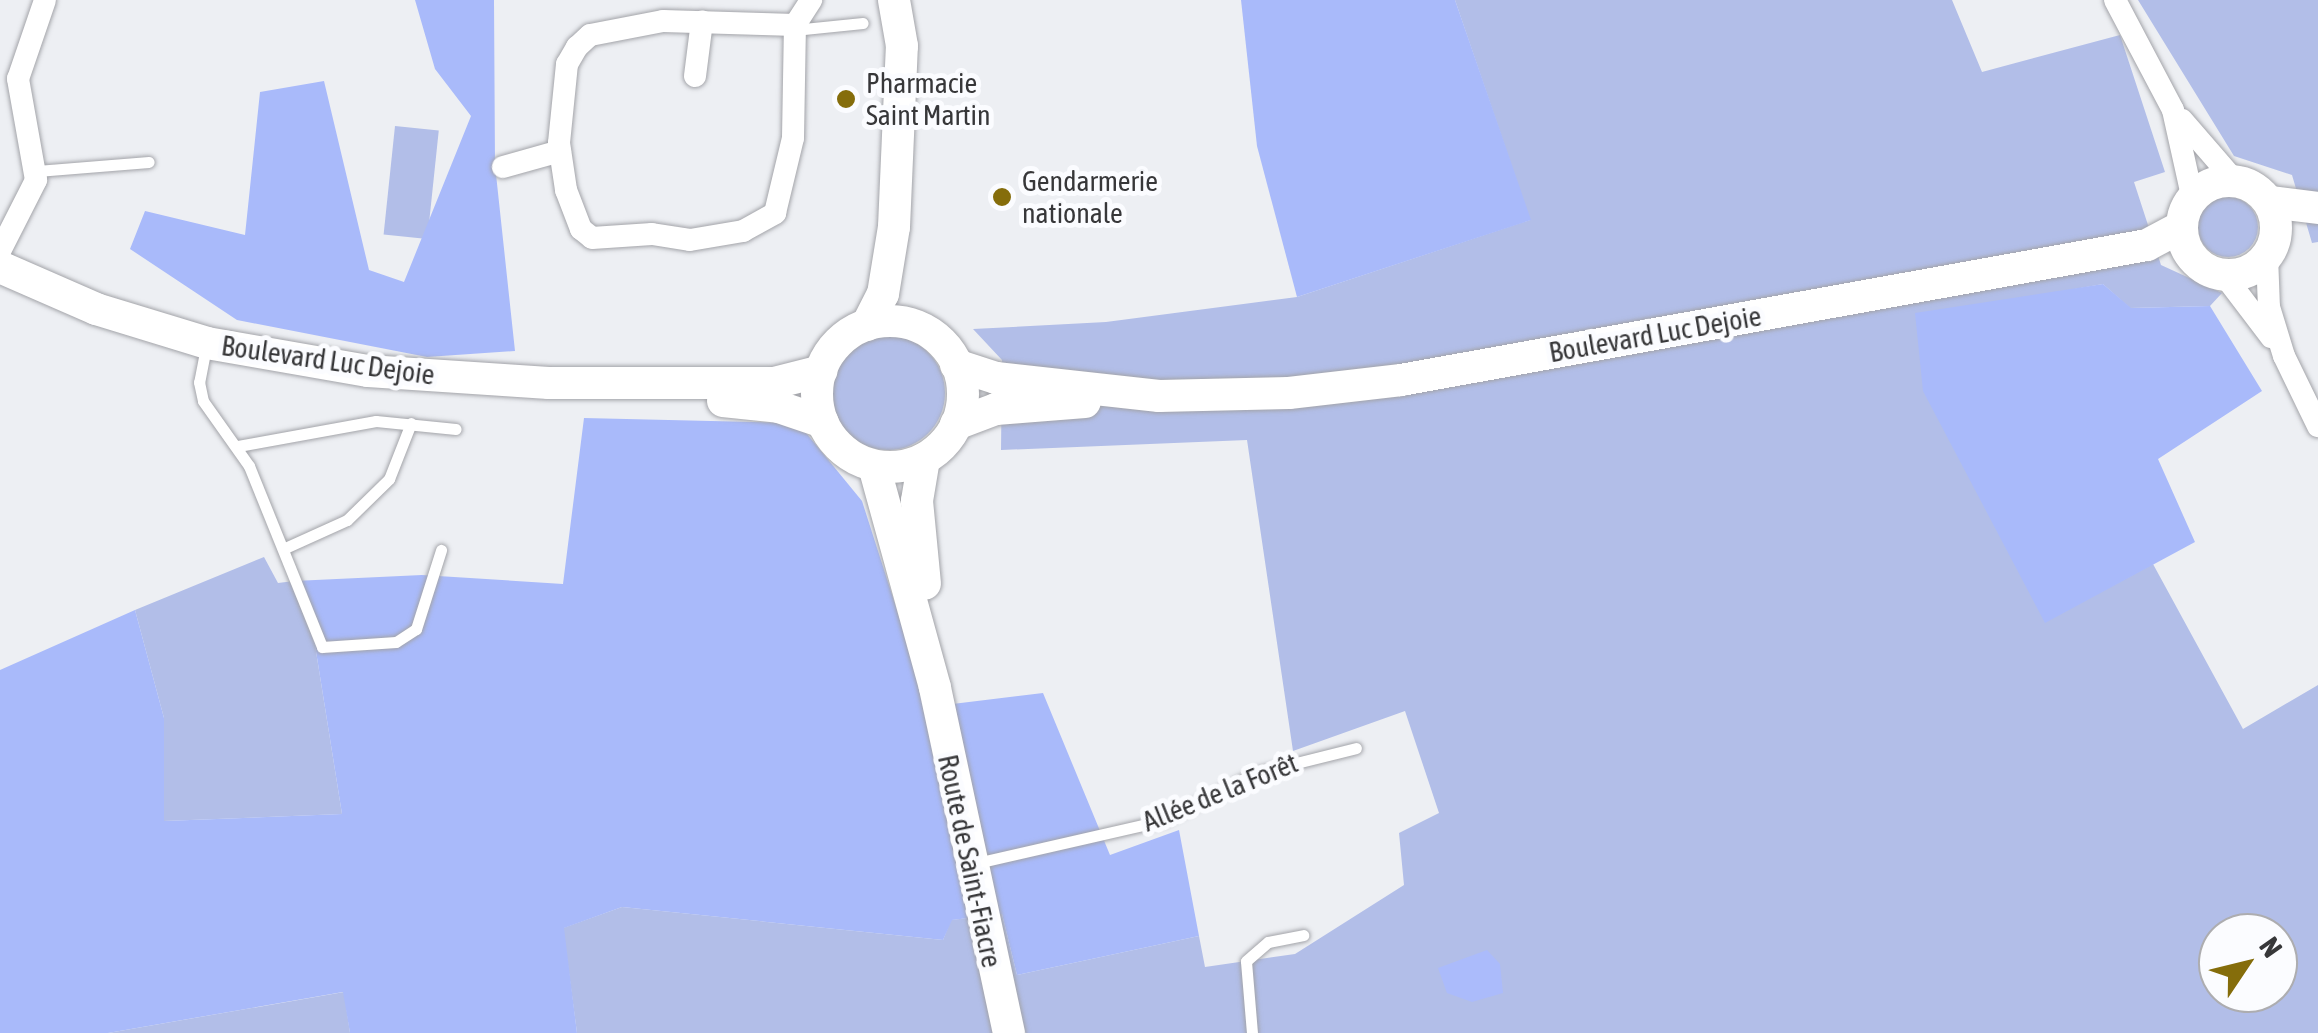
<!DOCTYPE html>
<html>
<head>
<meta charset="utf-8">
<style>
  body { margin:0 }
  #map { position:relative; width:2318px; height:1033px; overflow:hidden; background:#edeff3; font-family:"Asap Condensed",sans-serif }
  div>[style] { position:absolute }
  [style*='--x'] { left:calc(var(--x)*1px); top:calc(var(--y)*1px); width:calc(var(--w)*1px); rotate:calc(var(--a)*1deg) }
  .green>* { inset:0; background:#b2bee8; transform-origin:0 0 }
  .round { border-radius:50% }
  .forest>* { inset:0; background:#a9bafa }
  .water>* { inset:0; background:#abbbfb }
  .roads { filter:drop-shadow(0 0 2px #a3a4a9) drop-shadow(0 0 2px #a3a4a9) }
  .lane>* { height:11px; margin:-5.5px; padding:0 5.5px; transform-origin:5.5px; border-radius:5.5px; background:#fff }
  .street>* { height:22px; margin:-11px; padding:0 11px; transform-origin:11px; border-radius:11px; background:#fff }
  .secondary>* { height:32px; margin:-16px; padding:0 16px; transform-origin:16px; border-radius:16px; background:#fff }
  .secondary>.ring { margin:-16px; padding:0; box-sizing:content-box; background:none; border:32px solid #fff; border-radius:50% }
  .dots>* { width:28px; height:28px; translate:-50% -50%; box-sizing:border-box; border:5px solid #fbfcff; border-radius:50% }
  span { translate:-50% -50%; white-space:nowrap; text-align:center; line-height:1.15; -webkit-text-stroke:10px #fbfcff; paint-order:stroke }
  .poi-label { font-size:28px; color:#373739 }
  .left { translate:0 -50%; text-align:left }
  .street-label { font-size:28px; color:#373739 }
  .north { position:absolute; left:2198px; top:913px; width:100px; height:100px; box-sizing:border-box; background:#fbfcff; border:2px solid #adadb0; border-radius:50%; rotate:55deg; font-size:28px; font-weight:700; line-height:40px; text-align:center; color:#373739 }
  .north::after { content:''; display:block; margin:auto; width:35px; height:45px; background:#856d0b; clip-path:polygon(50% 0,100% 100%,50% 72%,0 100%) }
</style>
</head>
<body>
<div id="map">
  <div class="green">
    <div style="clip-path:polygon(evenodd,1455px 0,1952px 0,1982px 72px,2120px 35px,2165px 172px,2134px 182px,2161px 265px,2222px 293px,2210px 306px,2130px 308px,2103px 284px,2041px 295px,2045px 622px,2153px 564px,2243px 729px,2318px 685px,2318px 1033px,577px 1033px,563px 928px,622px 907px,943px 940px,951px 920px,1002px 914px,1017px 975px,1199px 936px,1205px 967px,1295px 954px,1404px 885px,1399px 833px,1439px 813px,1405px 711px,1293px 751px,1247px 440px,1001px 450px,1002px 360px,973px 329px,1106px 322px,1297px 297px,1530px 220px,1455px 0,2218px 933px,2278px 933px,2278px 993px,2218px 993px,2218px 933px)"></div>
    <div style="clip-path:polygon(2138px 0,2318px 0,2318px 242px,2312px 243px,2292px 175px,2234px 156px)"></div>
    <div style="left:395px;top:126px;width:44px;height:109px;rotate:6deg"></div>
    <div class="round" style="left:2198px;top:197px;width:60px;height:60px"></div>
    <div class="round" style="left:831px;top:336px;width:114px;height:114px"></div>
    <div style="clip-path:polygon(264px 557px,278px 583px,294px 581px,315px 645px,342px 814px,164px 821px,164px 718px,135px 610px)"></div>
    <div style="clip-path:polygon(344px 992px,350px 1033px,108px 1033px)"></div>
  </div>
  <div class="forest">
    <div style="clip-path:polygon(415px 0,494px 0,495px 165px,515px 351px,427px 357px,237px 320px,130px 249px,145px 211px,245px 235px,260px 92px,324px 81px,369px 270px,404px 282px,471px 116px,435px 69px)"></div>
    <div style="clip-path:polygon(1241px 0,1455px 0,1531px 220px,1297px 297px,1257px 146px)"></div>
    <div style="clip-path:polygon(2103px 284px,2131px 308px,2210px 306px,2262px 391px,2158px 459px,2195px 542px,2045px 623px,1923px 391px,1915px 313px)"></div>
    <div style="clip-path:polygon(584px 418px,798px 423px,862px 501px,928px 707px,1043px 693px,1110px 855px,1179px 830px,1199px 936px,1017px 975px,1002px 914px,952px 920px,943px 940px,622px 907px,564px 928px,577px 1033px,350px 1033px,343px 992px,108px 1033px,0 1033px,0 670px,135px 610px,164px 718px,164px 821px,342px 814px,315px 645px,294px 581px,422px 575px,563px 584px)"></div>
  </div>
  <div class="water">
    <div style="clip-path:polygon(1487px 950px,1500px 964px,1503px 993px,1472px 1002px,1447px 993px,1438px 968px)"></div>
  </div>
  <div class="roads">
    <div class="lane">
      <div style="--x:794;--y:30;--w:69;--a:-5.8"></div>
      <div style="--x:37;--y:171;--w:112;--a:-4.6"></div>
      <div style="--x:206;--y:347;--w:36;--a:101"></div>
      <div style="--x:199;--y:382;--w:19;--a:78"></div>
      <div style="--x:203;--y:401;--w:80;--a:54.7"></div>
      <div style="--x:249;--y:466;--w:195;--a:68"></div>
      <div style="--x:322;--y:647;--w:74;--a:-3.9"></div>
      <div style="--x:396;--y:642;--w:24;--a:-33"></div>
      <div style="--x:416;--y:629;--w:83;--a:-72.4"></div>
      <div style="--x:238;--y:446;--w:140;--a:-10.3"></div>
      <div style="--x:376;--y:421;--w:80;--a:5.7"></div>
      <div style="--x:285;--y:548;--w:68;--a:-24.3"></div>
      <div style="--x:347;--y:520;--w:59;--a:-44.3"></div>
      <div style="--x:389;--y:479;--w:60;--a:-68.6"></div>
      <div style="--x:977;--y:863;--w:192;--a:-12.9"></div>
      <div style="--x:1164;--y:820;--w:103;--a:-27.1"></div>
      <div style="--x:1256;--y:773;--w:103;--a:-14"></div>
      <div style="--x:1252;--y:1033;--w:72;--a:-94.8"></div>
      <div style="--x:1246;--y:961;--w:29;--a:-41"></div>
      <div style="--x:1268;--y:942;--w:36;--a:-11"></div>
    </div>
    <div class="street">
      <div style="--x:2115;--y:0;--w:124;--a:62.2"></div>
      <div style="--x:2173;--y:110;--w:88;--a:77.5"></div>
      <div style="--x:795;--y:25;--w:132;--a:-178.3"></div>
      <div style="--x:663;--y:21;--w:74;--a:169.1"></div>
      <div style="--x:590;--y:35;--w:18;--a:137"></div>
      <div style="--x:577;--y:47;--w:20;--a:120"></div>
      <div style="--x:567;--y:64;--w:79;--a:95.8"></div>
      <div style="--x:559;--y:143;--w:48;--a:81.5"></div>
      <div style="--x:566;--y:190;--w:42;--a:69"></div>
      <div style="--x:581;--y:229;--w:14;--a:39"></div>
      <div style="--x:592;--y:238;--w:60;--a:-3.8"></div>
      <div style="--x:652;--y:234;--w:38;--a:9"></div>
      <div style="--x:690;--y:240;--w:54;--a:-9.6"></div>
      <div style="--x:743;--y:231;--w:37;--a:-29"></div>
      <div style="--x:775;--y:213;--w:77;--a:-76.5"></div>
      <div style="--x:793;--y:138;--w:113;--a:-89"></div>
      <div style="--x:795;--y:25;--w:30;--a:-57"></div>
      <div style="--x:695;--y:76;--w:55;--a:-82.7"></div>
      <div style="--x:2182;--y:120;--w:79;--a:49.1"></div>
      <div style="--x:503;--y:167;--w:59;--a:-15.7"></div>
      <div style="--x:0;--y:251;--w:80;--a:-63.1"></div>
      <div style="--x:36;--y:180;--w:103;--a:-100.1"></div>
      <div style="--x:18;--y:79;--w:83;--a:-71.1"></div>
      <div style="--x:2267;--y:256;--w:51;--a:87.8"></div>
      <div style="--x:2269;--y:307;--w:51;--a:73"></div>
      <div style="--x:2284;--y:356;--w:78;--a:64.1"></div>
      <div style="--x:2224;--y:275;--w:78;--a:52.8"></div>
    </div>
    <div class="secondary">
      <div class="ring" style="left:2182px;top:181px;width:62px;height:62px"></div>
      <div style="--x:2270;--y:202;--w:48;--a:7.1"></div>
      <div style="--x:0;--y:267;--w:105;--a:23.6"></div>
      <div style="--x:96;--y:309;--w:116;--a:17"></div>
      <div style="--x:207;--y:343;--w:163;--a:9.9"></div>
      <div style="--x:368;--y:371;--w:181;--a:3.8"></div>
      <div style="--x:549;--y:383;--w:225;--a:0"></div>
      <div style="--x:774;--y:383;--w:49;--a:-14.3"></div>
      <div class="ring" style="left:817px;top:321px;width:114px;height:114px"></div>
      <div style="--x:867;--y:325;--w:35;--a:-63"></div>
      <div style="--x:883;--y:294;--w:68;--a:-80.7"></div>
      <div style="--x:894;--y:227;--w:181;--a:-87.5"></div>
      <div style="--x:902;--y:46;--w:47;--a:-99.9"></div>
      <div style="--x:956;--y:365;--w:42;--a:18"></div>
      <div style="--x:996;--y:378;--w:164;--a:6.3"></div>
      <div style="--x:1159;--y:396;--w:130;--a:-1.3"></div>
      <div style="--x:1289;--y:393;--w:113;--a:-6.6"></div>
      <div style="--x:1401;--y:380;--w:758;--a:-10.26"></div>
      <div style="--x:2147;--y:245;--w:38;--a:-28"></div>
      <div style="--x:723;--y:401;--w:56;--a:6.1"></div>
      <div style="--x:779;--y:407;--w:46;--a:18.8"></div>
      <div style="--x:956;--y:424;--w:43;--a:-20.6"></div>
      <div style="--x:996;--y:409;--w:89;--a:-4.5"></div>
      <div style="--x:924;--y:459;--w:43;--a:99.5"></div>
      <div style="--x:917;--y:501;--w:83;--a:84.5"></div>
      <div style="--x:874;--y:466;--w:230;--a:74.6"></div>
      <div style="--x:935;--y:688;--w:353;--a:77.9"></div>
    </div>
  </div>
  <div class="dots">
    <div style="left:846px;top:99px;background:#856d0b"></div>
    <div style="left:1002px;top:197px;background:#856d0b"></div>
  </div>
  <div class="poi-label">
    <span class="left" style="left:866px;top:99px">Pharmacie<br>Saint Martin</span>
    <span class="left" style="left:1022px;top:197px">Gendarmerie<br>nationale</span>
  </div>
  <div class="street-label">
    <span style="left:1655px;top:334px;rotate:-10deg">Boulevard Luc Dejoie</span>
    <span style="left:328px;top:360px;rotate:8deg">Boulevard Luc Dejoie</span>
    <span style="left:1220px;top:792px;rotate:-22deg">Allée de la Forêt</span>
    <span style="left:970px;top:861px;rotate:78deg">Route de Saint-Fiacre</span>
  </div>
  <div class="north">N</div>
</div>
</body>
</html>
